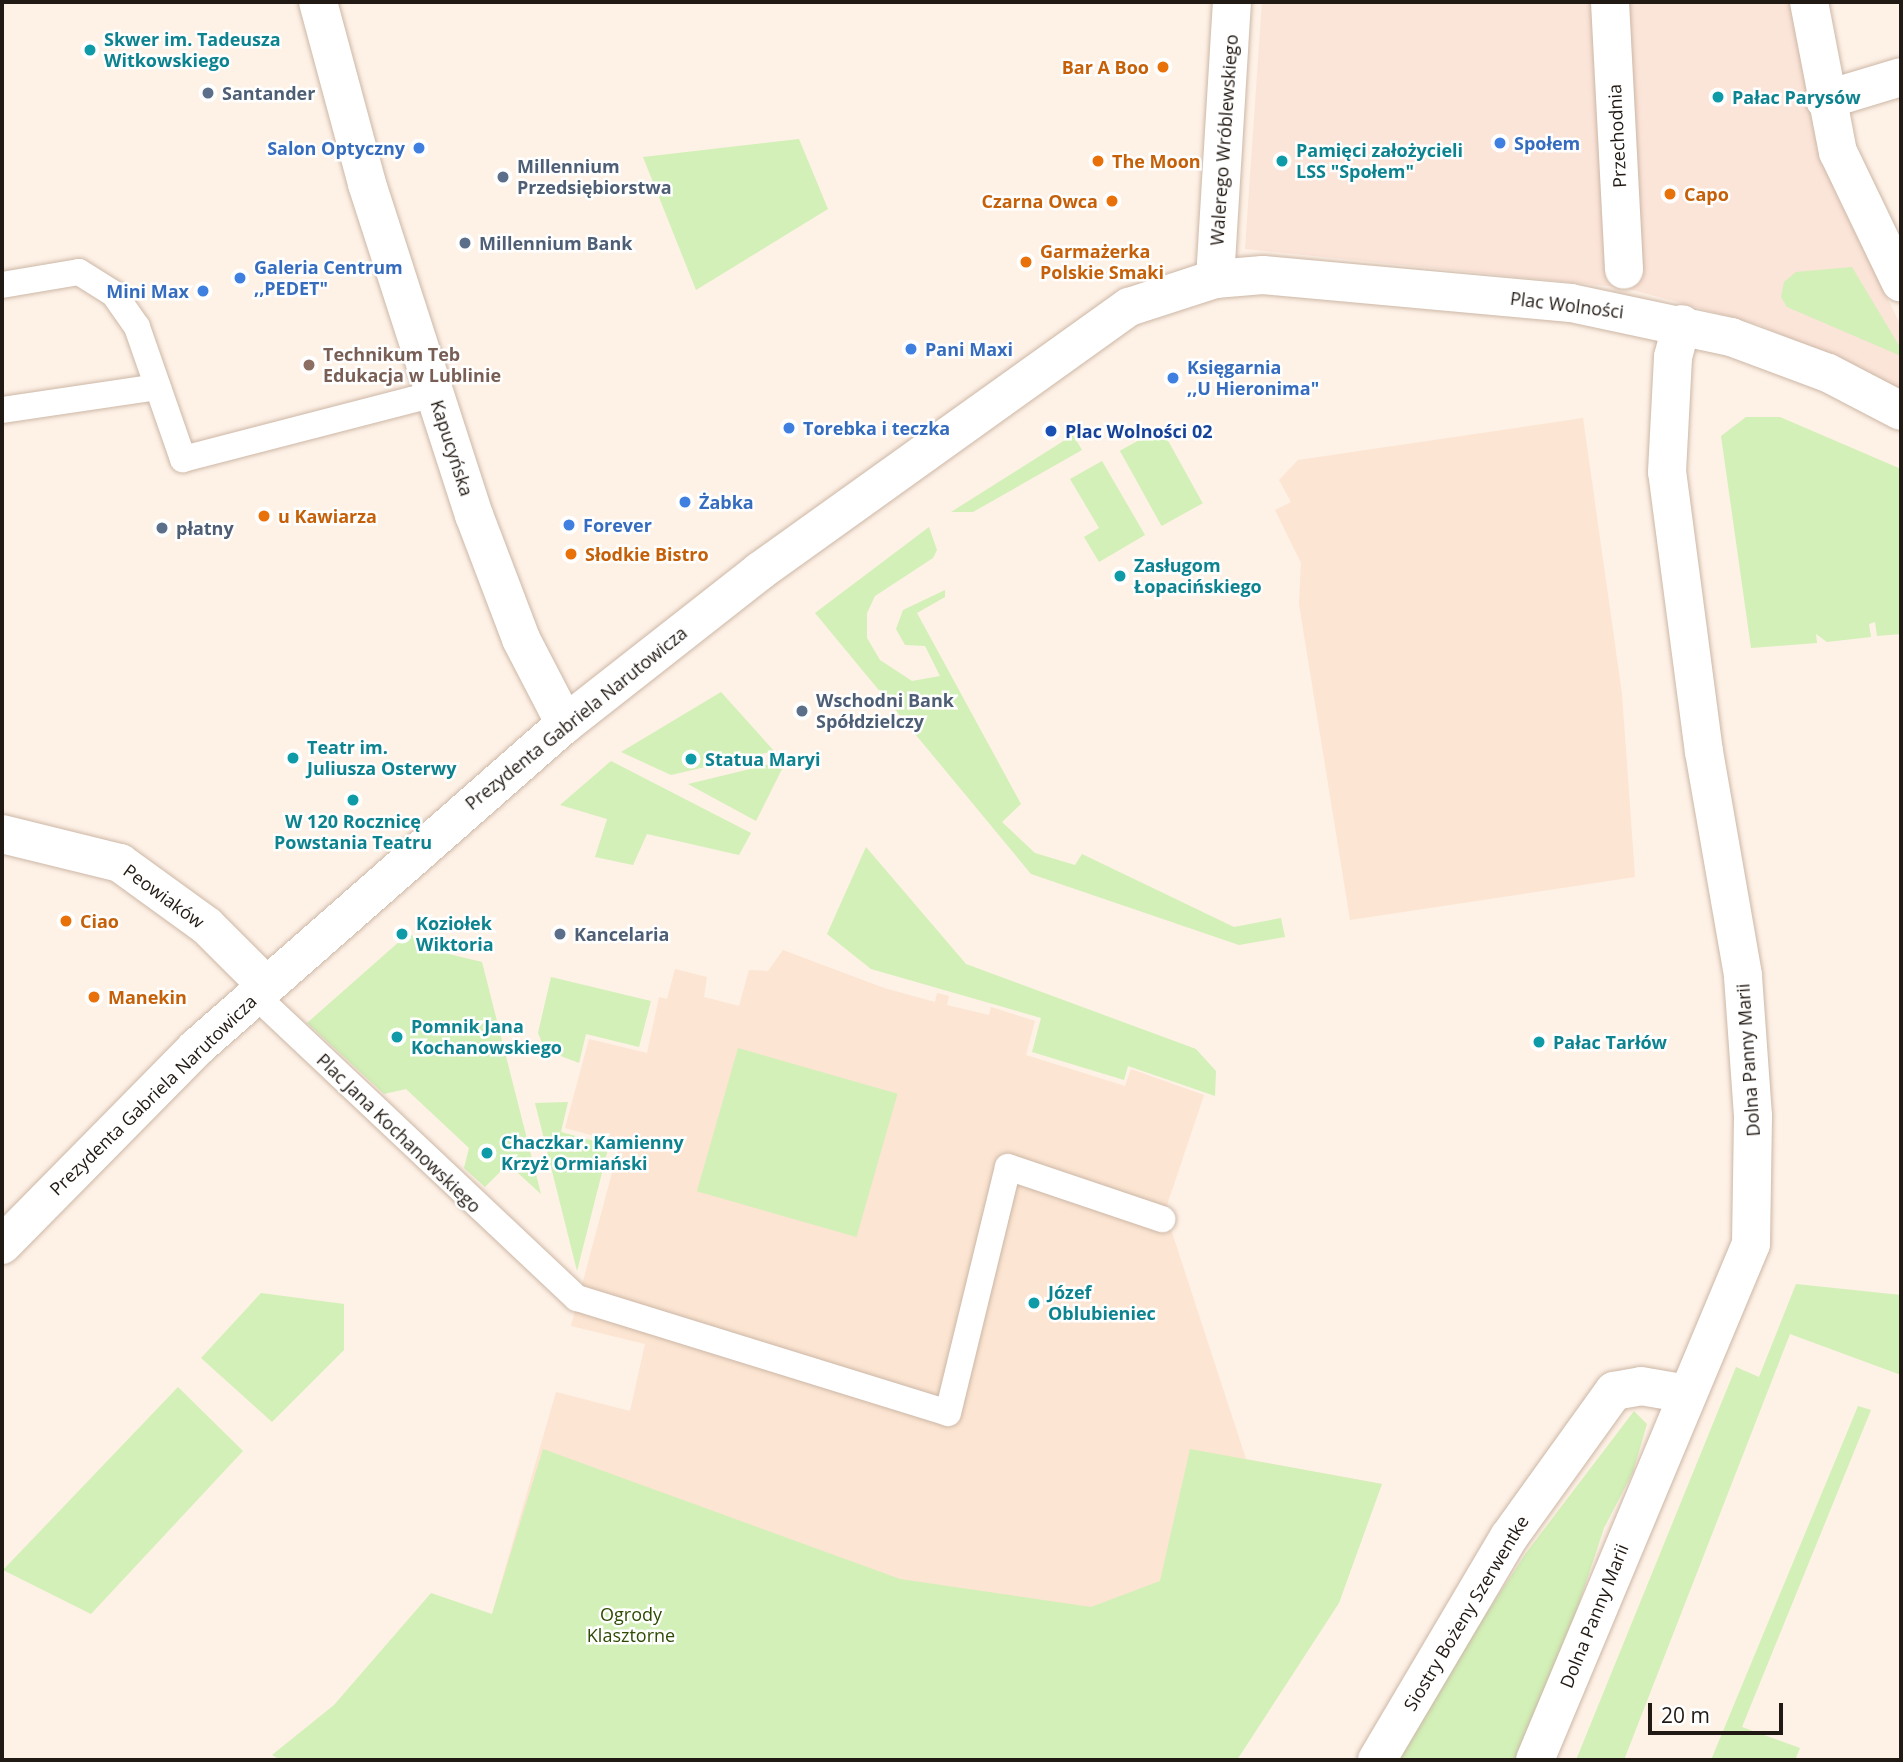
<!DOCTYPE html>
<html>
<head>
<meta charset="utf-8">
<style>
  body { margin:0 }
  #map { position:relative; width:1903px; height:1762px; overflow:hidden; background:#fef1e6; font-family:"Open Sans",sans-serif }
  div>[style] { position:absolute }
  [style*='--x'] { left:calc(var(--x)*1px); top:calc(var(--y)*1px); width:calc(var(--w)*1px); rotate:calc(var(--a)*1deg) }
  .commercial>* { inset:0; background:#fbe4d8 }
  .built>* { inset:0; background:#fce5d2 }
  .green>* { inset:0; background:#d2f0b7; transform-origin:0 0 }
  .roads { filter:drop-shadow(0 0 2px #ccb7a6) drop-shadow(0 0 2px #ccb7a6) }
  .lane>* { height:26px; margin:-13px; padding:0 13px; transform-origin:13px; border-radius:13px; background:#fff }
  .street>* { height:38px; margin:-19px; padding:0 19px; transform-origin:19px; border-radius:19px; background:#fff }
  .dots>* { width:19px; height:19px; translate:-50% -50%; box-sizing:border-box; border:4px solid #fff; border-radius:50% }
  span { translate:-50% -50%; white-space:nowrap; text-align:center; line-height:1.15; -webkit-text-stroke:5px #fff; paint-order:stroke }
  .culture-label { font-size:18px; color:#0d838f; font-weight:700 }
  .left { translate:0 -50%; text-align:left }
  .food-label { font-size:18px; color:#c56008; font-weight:700 }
  .right { translate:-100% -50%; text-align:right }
  .service-label { font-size:18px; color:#4e5e75; font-weight:700 }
  .street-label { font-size:18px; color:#211913 }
  .shop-label { font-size:18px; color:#366cbe; font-weight:700 }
  .education-label { font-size:18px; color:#785e54; font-weight:700 }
  .transit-label { font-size:18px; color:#164399; font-weight:700 }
  .park-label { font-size:18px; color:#2e4b02 }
  .frame { position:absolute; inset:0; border:4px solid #211913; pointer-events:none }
  .scale { position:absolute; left:1648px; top:1703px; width:135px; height:32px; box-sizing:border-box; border:4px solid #211913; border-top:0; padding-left:9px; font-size:21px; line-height:24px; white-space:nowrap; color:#211913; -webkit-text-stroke:5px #fff; paint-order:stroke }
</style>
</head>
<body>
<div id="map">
  <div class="commercial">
    <div style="clip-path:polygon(1262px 2px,1796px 2px,1810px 102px,1834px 190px,1901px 326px,1901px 390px,1760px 325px,1626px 288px,1245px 249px)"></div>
  </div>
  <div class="built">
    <div style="clip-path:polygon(1583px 418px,1622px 694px,1635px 877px,1350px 920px,1299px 604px,1301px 563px,1275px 510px,1291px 502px,1279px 480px,1298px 460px)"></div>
    <div style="clip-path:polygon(783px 950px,884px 988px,935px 1002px,937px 993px,949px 996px,947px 1005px,989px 1015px,991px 1007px,1035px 1021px,1026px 1055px,1125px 1086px,1131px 1069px,1204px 1095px,1165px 1211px,1246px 1459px,1382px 1484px,1210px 1760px,468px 1760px,492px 1614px,556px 1392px,630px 1411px,645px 1344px,571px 1326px,620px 1143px,565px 1128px,589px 1039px,647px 1053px,659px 997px,667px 999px,675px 969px,707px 977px,704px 997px,739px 1006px,749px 970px,768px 971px)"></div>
  </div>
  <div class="green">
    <div style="clip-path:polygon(799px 139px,828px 209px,696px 290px,643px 157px)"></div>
    <div style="clip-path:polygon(1852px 267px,1901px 349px,1901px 356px,1787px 307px,1781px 297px,1784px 282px,1796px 272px)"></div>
    <div style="clip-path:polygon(1746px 417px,1780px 417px,1901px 469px,1901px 634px,1877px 636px,1875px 622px,1869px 624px,1871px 637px,1827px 642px,1816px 634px,1817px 643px,1751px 648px,1721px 436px)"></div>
    <div style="left:1161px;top:428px;width:86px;height:47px;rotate:61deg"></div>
    <div style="clip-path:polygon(1073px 435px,1082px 450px,973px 512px,951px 512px)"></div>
    <div style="clip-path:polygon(1102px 461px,1145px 535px,1099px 562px,1084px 537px,1099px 528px,1070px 479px)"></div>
    <div style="clip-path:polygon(929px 527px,937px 550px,933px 558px,875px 596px,867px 613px,867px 638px,880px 660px,912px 681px,940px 676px,925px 646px,905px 645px,896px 629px,903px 610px,945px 590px,945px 597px,917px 613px,1021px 804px,1002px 822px,1035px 853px,1075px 865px,1082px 854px,1234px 927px,1281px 918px,1285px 937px,1239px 945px,1031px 874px,815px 613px)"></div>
    <div style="clip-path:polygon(721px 692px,774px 751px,671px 775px,621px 752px)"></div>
    <div style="clip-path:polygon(611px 761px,751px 833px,739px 855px,647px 834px,633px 865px,595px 857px,607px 819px,560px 805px)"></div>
    <div style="clip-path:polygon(779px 762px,783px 767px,756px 821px,688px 784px)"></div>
    <div style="clip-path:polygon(866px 847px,966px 964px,1196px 1049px,1216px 1071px,1215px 1096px,1128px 1066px,1124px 1080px,1032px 1052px,1041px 1018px,871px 969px,827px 934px)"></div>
    <div style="clip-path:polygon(409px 933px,436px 951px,482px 962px,541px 1194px,508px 1164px,485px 1187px,464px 1168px,469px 1148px,406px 1089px,384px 1094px,307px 1023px)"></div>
    <div style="clip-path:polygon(551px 977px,651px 1001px,639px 1047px,586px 1034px,579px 1063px,545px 1050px,538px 1033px)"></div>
    <div style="left:738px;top:1048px;width:166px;height:149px;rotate:16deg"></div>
    <div style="clip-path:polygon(568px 1102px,561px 1132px,609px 1145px,577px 1271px,535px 1103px)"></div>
    <div style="clip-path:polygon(1796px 1284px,1901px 1295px,1901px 1375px,1790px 1334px,1624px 1760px,1576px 1760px,1736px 1367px,1759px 1377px)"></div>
    <div style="clip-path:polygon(261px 1293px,344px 1304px,344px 1350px,272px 1422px,201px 1358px)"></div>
    <div style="clip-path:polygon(178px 1387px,243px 1451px,91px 1614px,3px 1570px)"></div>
    <div style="clip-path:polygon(1858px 1406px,1871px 1410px,1742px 1727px,1800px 1748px,1795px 1760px,1711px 1760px)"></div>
    <div style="clip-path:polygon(1634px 1411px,1647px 1424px,1633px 1472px,1604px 1528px,1573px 1622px,1515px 1760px,1390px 1760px,1526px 1553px)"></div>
    <div style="clip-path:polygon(543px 1449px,900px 1579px,1091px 1607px,1160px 1581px,1190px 1449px,1382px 1484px,1339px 1603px,1237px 1760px,281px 1760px,272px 1755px,334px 1705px,431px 1593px,492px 1614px)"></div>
  </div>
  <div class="roads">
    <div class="lane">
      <div style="--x:2;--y:285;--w:78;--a:-9.6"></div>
      <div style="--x:79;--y:272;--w:41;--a:32.2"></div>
      <div style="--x:114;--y:294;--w:40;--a:55.1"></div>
      <div style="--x:137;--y:327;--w:140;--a:70.8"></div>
      <div style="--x:183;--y:459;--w:260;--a:-14.5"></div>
      <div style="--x:2;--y:410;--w:157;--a:-8.4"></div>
      <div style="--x:255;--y:995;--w:442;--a:43.3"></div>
      <div style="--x:577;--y:1298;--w:388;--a:17.2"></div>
      <div style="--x:948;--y:1413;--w:253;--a:-76.3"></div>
      <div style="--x:1008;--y:1167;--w:163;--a:18.7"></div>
    </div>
    <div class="street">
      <div style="--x:318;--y:2;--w:188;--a:74.9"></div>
      <div style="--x:367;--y:184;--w:348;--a:72.1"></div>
      <div style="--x:474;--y:515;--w:133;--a:69.2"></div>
      <div style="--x:521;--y:639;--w:96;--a:62.6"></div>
      <div style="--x:1610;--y:2;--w:268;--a:87"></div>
      <div style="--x:1809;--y:2;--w:153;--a:79.1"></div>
      <div style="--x:1838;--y:152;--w:145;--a:64.3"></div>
      <div style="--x:1825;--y:100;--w:79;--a:-16.8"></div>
      <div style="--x:1215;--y:279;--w:278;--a:-86.5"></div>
      <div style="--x:2;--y:834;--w:122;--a:13.8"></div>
      <div style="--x:120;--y:863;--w:107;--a:35.9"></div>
      <div style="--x:207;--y:926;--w:83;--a:45"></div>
      <div style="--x:2;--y:1245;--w:276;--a:-45.4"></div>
      <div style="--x:196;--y:1048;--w:491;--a:-41.3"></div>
      <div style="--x:565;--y:724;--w:248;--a:-38.1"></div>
      <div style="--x:760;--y:571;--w:454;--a:-35.6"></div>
      <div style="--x:1129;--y:307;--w:90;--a:-18"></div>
      <div style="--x:1215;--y:279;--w:48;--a:-4.8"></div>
      <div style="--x:1263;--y:275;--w:309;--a:5.2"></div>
      <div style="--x:1571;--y:303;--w:164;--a:12"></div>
      <div style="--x:1731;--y:337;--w:103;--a:20.4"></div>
      <div style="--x:1828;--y:373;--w:82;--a:27.5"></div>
      <div style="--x:1377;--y:1760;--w:259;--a:-59.4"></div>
      <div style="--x:1509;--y:1537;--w:180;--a:-54.3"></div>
      <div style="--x:1614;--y:1391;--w:27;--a:-10"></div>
      <div style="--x:1641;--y:1386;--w:47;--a:9.9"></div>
      <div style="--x:1535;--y:1760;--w:559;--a:-67.29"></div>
      <div style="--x:1751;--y:1244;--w:128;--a:-89.1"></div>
      <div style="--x:1753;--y:1116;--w:141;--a:-94.1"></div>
      <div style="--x:1743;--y:975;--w:226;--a:-99.9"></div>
      <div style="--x:1704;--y:752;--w:282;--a:-97.5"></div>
      <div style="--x:1667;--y:472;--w:115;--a:-87"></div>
      <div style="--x:1673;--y:357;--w:34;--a:-75"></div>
    </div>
  </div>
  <div class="dots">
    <div style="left:90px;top:50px;background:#0f9aa8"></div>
    <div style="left:1163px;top:67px;background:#e8710a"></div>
    <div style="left:208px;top:93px;background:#5c6f8a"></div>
    <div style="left:1718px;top:97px;background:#0f9aa8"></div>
    <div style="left:1500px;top:143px;background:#3f7fe0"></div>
    <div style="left:419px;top:148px;background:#3f7fe0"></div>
    <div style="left:1098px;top:161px;background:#e8710a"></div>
    <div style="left:1282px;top:161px;background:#0f9aa8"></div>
    <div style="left:503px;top:177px;background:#5c6f8a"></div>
    <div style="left:1670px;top:194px;background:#e8710a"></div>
    <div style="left:1112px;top:201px;background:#e8710a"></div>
    <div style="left:465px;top:243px;background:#5c6f8a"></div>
    <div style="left:1026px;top:262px;background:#e8710a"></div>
    <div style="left:240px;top:278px;background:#3f7fe0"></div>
    <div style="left:203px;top:291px;background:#3f7fe0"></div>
    <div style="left:911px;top:349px;background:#3f7fe0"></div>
    <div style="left:309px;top:365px;background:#8d6e63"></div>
    <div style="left:1173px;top:378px;background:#3f7fe0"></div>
    <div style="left:789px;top:428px;background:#3f7fe0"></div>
    <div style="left:1051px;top:431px;background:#1a4fb4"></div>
    <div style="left:685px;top:502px;background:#3f7fe0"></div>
    <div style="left:264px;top:516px;background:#e8710a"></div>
    <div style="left:569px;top:525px;background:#3f7fe0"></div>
    <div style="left:162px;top:528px;background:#5c6f8a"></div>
    <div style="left:571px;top:554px;background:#e8710a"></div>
    <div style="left:1120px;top:576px;background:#0f9aa8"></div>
    <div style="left:802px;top:711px;background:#5c6f8a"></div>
    <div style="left:293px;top:758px;background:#0f9aa8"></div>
    <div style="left:691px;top:759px;background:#0f9aa8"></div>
    <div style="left:353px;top:800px;background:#0f9aa8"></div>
    <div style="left:66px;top:921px;background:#e8710a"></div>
    <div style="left:402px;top:934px;background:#0f9aa8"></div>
    <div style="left:560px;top:934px;background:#5c6f8a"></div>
    <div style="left:94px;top:997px;background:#e8710a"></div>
    <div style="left:397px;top:1037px;background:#0f9aa8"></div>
    <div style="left:1539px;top:1042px;background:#0f9aa8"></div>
    <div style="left:487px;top:1153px;background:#0f9aa8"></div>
    <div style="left:1034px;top:1303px;background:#0f9aa8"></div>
  </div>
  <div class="culture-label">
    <span class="left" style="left:104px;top:50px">Skwer im. Tadeusza<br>Witkowskiego</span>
    <span class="left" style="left:1732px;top:97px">Pałac Parysów</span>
    <span class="left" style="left:1296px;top:161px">Pamięci założycieli<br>LSS "Społem"</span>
    <span class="left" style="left:1134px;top:576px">Zasługom<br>Łopacińskiego</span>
    <span class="left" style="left:307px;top:758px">Teatr im.<br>Juliusza Osterwy</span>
    <span class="left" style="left:705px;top:759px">Statua Maryi</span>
    <span style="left:353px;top:832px">W 120 Rocznicę<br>Powstania Teatru</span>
    <span class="left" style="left:416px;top:934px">Koziołek<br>Wiktoria</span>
    <span class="left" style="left:411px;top:1037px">Pomnik Jana<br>Kochanowskiego</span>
    <span class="left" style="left:1553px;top:1042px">Pałac Tarłów</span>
    <span class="left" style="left:501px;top:1153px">Chaczkar. Kamienny<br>Krzyż Ormiański</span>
    <span class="left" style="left:1048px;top:1303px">Józef<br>Oblubieniec</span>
  </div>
  <div class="food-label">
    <span class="right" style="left:1149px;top:67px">Bar A Boo</span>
    <span class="left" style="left:1112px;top:161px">The Moon</span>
    <span class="left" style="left:1684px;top:194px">Capo</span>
    <span class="right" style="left:1098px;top:201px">Czarna Owca</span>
    <span class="left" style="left:1040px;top:262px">Garmażerka<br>Polskie Smaki</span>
    <span class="left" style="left:278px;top:516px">u Kawiarza</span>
    <span class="left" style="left:585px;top:554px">Słodkie Bistro</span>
    <span class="left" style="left:80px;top:921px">Ciao</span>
    <span class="left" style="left:108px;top:997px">Manekin</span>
  </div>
  <div class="service-label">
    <span class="left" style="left:222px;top:93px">Santander</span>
    <span class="left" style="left:517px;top:177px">Millennium<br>Przedsiębiorstwa</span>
    <span class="left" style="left:479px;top:243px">Millennium Bank</span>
    <span class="left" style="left:176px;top:528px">płatny</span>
    <span class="left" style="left:816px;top:711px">Wschodni Bank<br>Spółdzielczy</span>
    <span class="left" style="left:574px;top:934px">Kancelaria</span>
  </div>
  <div class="street-label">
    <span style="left:1617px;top:136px;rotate:-93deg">Przechodnia</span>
    <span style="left:1224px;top:140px;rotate:-86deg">Walerego Wróblewskiego</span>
    <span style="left:1567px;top:305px;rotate:7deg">Plac Wolności</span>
    <span style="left:452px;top:448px;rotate:72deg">Kapucyńska</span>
    <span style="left:576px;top:718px;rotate:-39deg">Prezydenta Gabriela Narutowicza</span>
    <span style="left:164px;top:896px;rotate:36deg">Peowiaków</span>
    <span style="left:1748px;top:1060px;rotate:-94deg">Dolna Panny Marii</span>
    <span style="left:153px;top:1095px;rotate:-44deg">Prezydenta Gabriela Narutowicza</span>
    <span style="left:399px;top:1133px;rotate:44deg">Plac Jana Kochanowskiego</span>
    <span style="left:1466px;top:1613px;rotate:-59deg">Siostry Bożeny Szerwentke</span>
    <span style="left:1594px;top:1616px;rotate:-68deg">Dolna Panny Marii</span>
  </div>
  <div class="shop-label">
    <span class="left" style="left:1514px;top:143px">Społem</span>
    <span class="right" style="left:405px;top:148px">Salon Optyczny</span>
    <span class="left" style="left:254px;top:278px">Galeria Centrum<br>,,PEDET"</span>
    <span class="right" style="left:189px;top:291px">Mini Max</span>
    <span class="left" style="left:925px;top:349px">Pani Maxi</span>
    <span class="left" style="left:1187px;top:378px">Księgarnia<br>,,U Hieronima"</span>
    <span class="left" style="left:803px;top:428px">Torebka i teczka</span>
    <span class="left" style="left:699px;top:502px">Żabka</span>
    <span class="left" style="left:583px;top:525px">Forever</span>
  </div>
  <div class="education-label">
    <span class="left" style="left:323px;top:365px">Technikum Teb<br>Edukacja w Lublinie</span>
  </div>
  <div class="transit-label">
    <span class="left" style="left:1065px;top:431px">Plac Wolności 02</span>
  </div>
  <div class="park-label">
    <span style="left:631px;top:1625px">Ogrody<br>Klasztorne</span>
  </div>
  <div class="frame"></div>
  <div class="scale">20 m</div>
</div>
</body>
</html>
